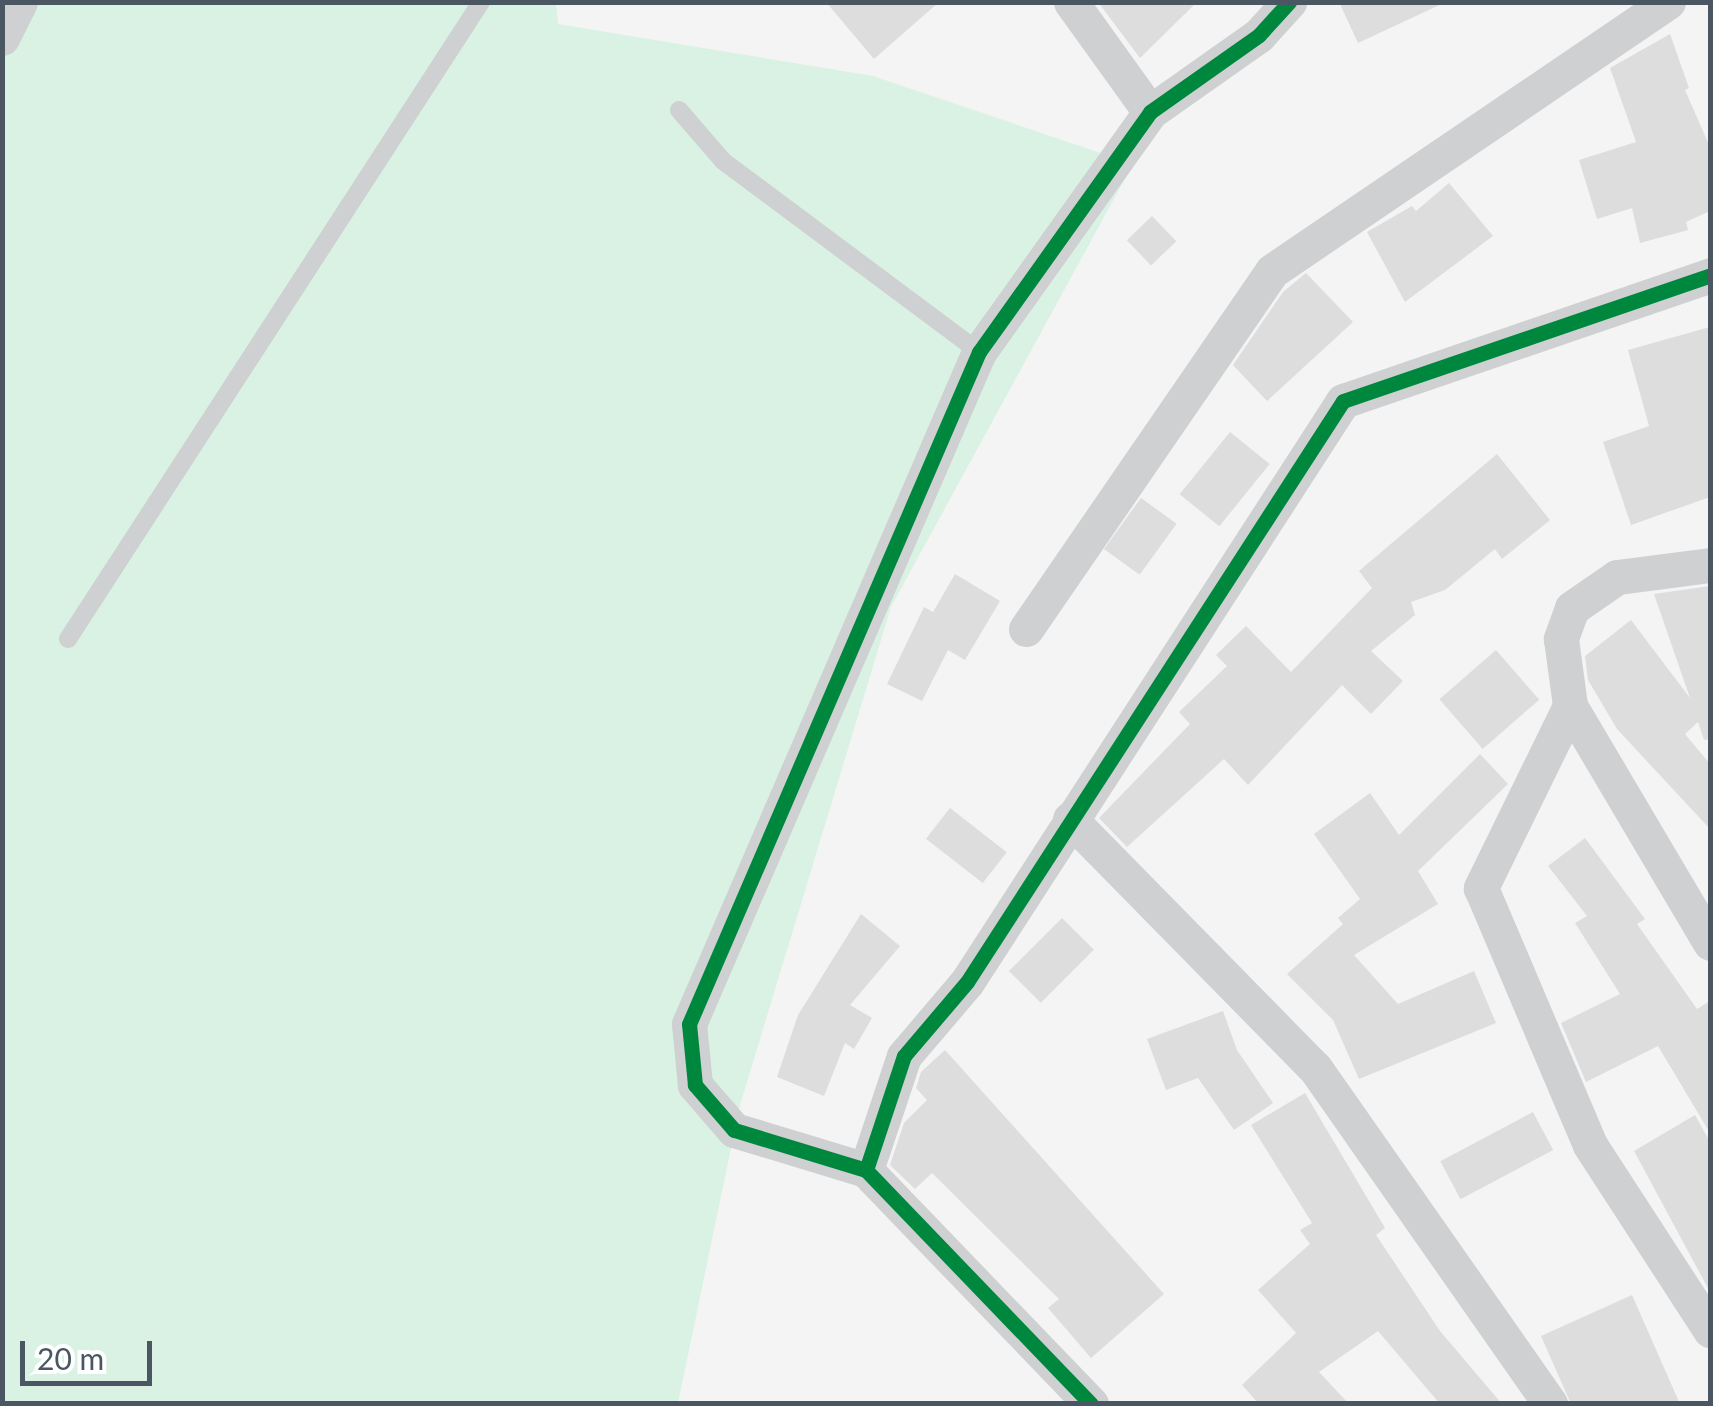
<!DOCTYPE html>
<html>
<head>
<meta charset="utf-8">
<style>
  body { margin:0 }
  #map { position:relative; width:1713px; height:1406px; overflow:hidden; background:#f4f4f4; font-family:Lato,sans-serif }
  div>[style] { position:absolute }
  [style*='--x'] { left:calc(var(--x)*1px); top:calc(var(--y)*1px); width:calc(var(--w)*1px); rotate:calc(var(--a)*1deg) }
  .green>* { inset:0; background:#d9f2e3 }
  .building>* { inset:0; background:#ddddde; transform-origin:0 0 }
  .lane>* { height:18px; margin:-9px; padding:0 9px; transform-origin:9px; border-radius:9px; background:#ced0d2 }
  .street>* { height:35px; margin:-17.5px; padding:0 17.5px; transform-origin:17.5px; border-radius:17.5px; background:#ced0d2 }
  .cycleway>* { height:15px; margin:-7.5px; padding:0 7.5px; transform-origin:7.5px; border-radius:7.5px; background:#00873e }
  span { translate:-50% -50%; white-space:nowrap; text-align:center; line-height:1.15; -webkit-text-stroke:10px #fff; paint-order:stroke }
  .frame { position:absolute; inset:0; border:5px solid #4a5661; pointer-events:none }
  .scale { position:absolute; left:20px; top:1341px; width:132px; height:45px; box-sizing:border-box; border:5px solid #4a5661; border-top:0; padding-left:12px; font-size:30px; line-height:35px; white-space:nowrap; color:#4a5661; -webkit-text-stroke:8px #fff; paint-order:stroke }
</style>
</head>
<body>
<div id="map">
  <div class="green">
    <div style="clip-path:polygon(556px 3px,558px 24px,873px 76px,1133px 164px,891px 607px,740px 1105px,678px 1403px,3px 1403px,2px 4px)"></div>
  </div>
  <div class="building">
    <div style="clip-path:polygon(826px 2px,939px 2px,874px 59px)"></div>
    <div style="clip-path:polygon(1098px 2px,1197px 2px,1140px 58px)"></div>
    <div style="clip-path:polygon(1339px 2px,1446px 2px,1358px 43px)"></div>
    <div style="clip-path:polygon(1670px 34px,1689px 88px,1685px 90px,1710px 147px,1710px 211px,1686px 222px,1688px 230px,1640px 243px,1632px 208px,1597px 219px,1579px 160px,1636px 142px,1610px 68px)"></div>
    <div style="clip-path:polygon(1449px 183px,1493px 236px,1405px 302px,1367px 232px,1412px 206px,1416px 211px)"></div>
    <div style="left:1152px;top:216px;width:35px;height:35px;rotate:46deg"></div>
    <div style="clip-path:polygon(1306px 273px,1353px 322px,1267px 401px,1233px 365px,1283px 292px)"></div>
    <div style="clip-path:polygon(1710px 327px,1710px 497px,1631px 525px,1603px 442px,1649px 426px,1628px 350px)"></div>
    <div style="left:1230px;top:432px;width:51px;height:80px;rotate:39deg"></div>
    <div style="clip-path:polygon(1497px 454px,1550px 520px,1502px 559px,1495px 549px,1445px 590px,1411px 602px,1415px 615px,1371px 651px,1403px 681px,1371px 714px,1342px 685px,1248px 785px,1224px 759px,1127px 847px,1099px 818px,1190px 724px,1179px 712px,1227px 666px,1216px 655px,1246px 626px,1291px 672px,1372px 588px,1359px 571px)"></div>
    <div style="left:1141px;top:498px;width:44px;height:63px;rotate:36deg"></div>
    <div style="clip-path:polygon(955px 574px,1000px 601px,965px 660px,948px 650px,922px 701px,887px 684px,924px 607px,933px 612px)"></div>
    <div style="clip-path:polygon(1710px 586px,1710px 739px,1704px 740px,1698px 722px,1685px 734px,1710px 764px,1710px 829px,1617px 729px,1588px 680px,1585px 656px,1631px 620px,1690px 698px,1654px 594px)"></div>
    <div style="left:1496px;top:650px;width:66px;height:75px;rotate:49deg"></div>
    <div style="clip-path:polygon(1480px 754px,1508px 784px,1418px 871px,1438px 904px,1354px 955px,1398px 1004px,1474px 971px,1496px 1023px,1359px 1079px,1333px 1020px,1287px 974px,1343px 924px,1338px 918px,1360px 899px,1314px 834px,1370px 793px,1399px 835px)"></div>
    <div style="left:950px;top:808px;width:72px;height:39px;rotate:38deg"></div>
    <div style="clip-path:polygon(1585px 838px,1645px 919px,1637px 924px,1697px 1009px,1710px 1001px,1710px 1133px,1658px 1046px,1586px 1082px,1561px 1023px,1620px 994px,1575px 923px,1587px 916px,1548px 866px)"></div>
    <div style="clip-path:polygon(861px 914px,900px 946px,850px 1005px,872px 1018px,854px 1049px,845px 1043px,824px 1096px,777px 1077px,798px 1015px)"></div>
    <div style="left:1062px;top:918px;width:45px;height:75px;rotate:45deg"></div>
    <div style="clip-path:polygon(1223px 1011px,1237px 1050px,1273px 1103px,1234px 1130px,1198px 1078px,1166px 1090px,1147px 1039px)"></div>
    <div style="clip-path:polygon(945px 1050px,1164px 1294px,1091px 1358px,1048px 1308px,1059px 1299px,932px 1173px,915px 1189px,890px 1165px,904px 1123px,927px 1100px,916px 1088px,921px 1072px)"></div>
    <div style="clip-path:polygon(1305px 1093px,1385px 1228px,1376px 1235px,1440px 1331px,1502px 1404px,1440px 1404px,1378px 1331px,1319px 1372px,1349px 1404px,1259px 1404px,1242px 1385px,1296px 1333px,1258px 1290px,1310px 1244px,1300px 1230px,1312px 1223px,1251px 1125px)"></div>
    <div style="left:1533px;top:1112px;width:43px;height:105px;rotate:62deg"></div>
    <div style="clip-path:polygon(1695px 1115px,1710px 1142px,1710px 1292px,1634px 1151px)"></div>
    <div style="clip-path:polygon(1632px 1295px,1680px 1404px,1571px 1404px,1541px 1336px)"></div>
  </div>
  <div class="lane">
    <div style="--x:679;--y:110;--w:67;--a:49.2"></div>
    <div style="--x:723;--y:161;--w:319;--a:36.7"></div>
    <div style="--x:68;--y:639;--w:759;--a:-57.04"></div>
  </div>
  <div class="street">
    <div style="--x:1071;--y:2;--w:135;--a:54.3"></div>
    <div style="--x:2;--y:38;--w:40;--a:-63.4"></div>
    <div style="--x:1710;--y:565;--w:94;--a:172.6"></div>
    <div style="--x:1617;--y:577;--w:55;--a:145.4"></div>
    <div style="--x:1572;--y:608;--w:33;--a:110"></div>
    <div style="--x:1561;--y:639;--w:68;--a:82.3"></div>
    <div style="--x:1570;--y:706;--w:275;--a:59.4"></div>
    <div style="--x:1026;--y:629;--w:434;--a:-55.5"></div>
    <div style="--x:1272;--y:271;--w:479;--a:-34.2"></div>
    <div style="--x:1570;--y:706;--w:203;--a:116.1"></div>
    <div style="--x:1481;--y:888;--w:279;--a:67"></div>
    <div style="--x:1590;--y:1145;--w:221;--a:57"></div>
    <div style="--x:1070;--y:819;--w:349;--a:45.5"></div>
    <div style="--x:1315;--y:1068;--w:410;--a:55"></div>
    <div style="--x:866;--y:1170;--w:120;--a:-71.6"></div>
    <div style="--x:904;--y:1056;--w:97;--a:-49.6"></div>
    <div style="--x:967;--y:982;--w:692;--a:-57.09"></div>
    <div style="--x:1343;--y:401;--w:388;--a:-18.9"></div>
    <div style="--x:1091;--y:1404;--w:325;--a:-133.9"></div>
    <div style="--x:866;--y:1170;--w:138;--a:-163.1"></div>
    <div style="--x:734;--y:1130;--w:60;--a:-130.9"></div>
    <div style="--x:695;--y:1085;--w:61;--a:-95.6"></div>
    <div style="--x:689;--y:1024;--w:732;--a:-66.66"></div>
    <div style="--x:979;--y:352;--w:295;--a:-54.5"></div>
    <div style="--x:1150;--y:112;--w:133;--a:-35.2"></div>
    <div style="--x:1259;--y:35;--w:45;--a:-47.7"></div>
  </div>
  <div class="cycleway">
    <div style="--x:866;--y:1170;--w:120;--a:-71.6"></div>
    <div style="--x:904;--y:1056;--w:97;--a:-49.6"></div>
    <div style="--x:967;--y:982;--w:692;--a:-57.09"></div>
    <div style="--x:1343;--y:401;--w:388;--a:-18.9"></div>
    <div style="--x:1091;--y:1404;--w:325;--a:-133.9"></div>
    <div style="--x:866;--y:1170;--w:138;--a:-163.1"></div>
    <div style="--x:734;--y:1130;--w:60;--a:-130.9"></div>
    <div style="--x:695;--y:1085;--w:61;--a:-95.6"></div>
    <div style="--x:689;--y:1024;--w:732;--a:-66.66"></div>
    <div style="--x:979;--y:352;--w:295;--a:-54.5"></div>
    <div style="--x:1150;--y:112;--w:133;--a:-35.2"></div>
    <div style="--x:1259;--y:35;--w:45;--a:-47.7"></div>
  </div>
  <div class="frame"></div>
  <div class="scale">20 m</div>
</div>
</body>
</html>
